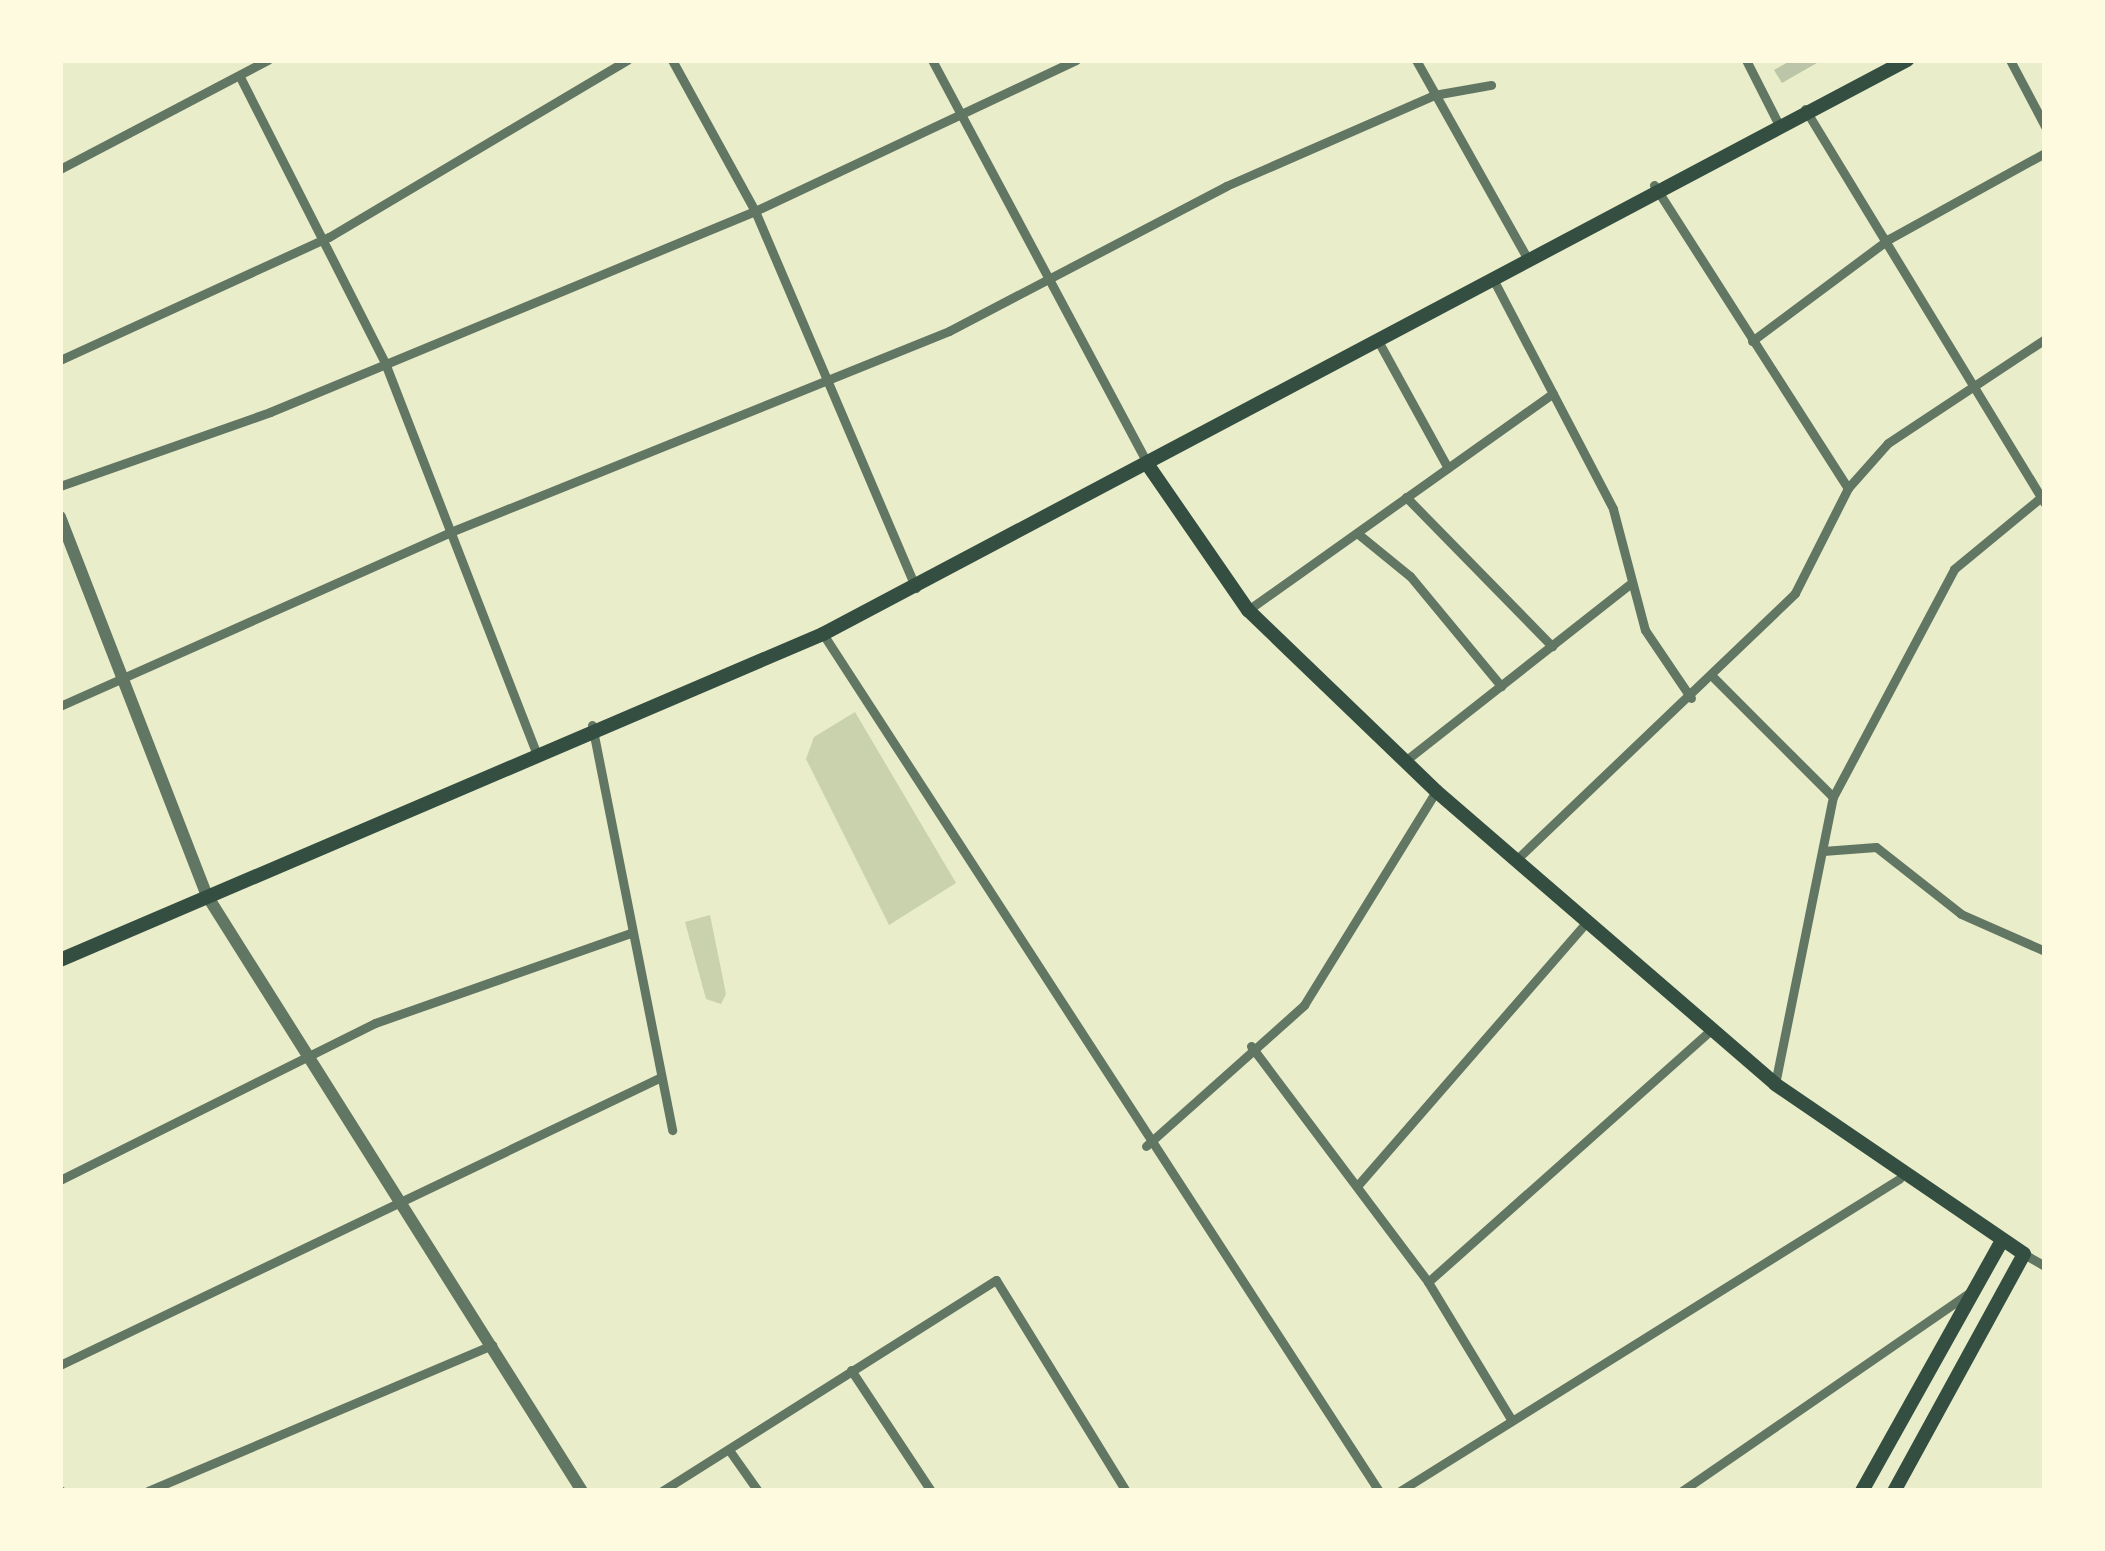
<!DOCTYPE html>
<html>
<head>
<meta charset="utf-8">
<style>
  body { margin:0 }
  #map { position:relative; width:2105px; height:1551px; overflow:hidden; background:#e9edc9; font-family:Jost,sans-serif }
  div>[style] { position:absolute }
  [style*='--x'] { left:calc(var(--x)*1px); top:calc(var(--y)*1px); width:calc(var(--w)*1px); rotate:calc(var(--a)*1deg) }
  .green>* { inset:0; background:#cad2ad }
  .building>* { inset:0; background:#bcc5a7 }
  .minor>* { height:9px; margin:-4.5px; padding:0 4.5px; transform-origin:4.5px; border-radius:4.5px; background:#617663 }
  .tertiary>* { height:12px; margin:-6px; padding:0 6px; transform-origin:6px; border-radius:6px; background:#617663 }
  .secondary>* { height:14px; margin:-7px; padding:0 7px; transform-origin:7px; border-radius:7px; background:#344e41 }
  span { translate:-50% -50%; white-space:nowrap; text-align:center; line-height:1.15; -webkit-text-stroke:12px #fefae0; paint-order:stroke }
  .frame { position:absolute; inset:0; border:63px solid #fefae0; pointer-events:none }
</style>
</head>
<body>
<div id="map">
  <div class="green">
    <div style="clip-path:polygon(855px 712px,956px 883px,889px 925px,806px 759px,814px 737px)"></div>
    <div style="clip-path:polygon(710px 915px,726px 994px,721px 1004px,706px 999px,685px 922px)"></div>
  </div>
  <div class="building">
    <div style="clip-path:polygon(1792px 60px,1822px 60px,1782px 83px,1774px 70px)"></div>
  </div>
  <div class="minor">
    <div style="--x:672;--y:60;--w:172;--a:61.2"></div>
    <div style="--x:755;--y:211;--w:410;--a:66.9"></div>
    <div style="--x:932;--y:60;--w:457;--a:61.9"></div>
    <div style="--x:1416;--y:60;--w:223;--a:60.7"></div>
    <div style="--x:1746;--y:60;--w:68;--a:63.1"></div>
    <div style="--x:2010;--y:60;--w:75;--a:62.1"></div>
    <div style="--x:240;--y:77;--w:321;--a:63.1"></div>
    <div style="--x:385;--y:363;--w:414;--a:68.8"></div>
    <div style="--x:1805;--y:109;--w:462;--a:58.7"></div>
    <div style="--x:60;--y:169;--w:235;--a:-27.7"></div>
    <div style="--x:1654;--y:185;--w:360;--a:57.4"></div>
    <div style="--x:1493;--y:279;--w:259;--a:62.4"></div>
    <div style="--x:1613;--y:509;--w:125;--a:75.2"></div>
    <div style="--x:1645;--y:630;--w:82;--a:55.9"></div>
    <div style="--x:1377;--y:339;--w:147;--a:61.2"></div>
    <div style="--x:1752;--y:341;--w:171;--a:-36.7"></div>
    <div style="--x:1889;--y:239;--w:178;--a:-28.9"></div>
    <div style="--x:60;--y:360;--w:296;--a:-24.6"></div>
    <div style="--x:329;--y:237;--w:347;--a:-30.7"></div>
    <div style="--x:60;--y:486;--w:223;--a:-19.4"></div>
    <div style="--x:270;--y:412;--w:525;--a:-22.51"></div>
    <div style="--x:755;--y:211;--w:355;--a:-25.2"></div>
    <div style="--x:1406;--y:497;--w:209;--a:45.6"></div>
    <div style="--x:1357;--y:533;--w:68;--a:39.1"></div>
    <div style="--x:1410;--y:576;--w:143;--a:50.4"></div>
    <div style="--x:1248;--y:610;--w:374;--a:-35.4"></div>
    <div style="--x:823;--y:634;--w:1022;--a:57.03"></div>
    <div style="--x:1714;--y:678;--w:168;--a:45"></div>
    <div style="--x:60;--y:706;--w:425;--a:-24"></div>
    <div style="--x:448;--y:533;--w:540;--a:-21.96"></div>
    <div style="--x:949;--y:331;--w:313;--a:-27.6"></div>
    <div style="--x:1226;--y:186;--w:227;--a:-23.6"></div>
    <div style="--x:1434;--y:95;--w:58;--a:-10"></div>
    <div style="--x:592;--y:725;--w:413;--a:78.8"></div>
    <div style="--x:1405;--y:761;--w:285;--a:-38.2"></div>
    <div style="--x:1823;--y:851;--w:53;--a:-4.3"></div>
    <div style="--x:1876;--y:847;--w:108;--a:38.2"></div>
    <div style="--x:1961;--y:914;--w:92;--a:23.8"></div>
    <div style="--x:1516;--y:860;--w:386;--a:-43.7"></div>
    <div style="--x:1795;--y:593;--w:118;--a:-63.2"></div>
    <div style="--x:1848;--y:488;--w:60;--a:-48.4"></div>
    <div style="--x:1888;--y:443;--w:188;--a:-33.5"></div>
    <div style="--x:1251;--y:1046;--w:295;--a:53.1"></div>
    <div style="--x:1428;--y:1282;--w:160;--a:58.8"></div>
    <div style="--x:1775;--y:1084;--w:293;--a:-78.6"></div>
    <div style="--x:1833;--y:797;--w:258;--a:-62"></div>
    <div style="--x:1954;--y:569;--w:118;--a:-39.5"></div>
    <div style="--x:1146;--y:1146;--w:212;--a:-41.7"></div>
    <div style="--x:1304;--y:1005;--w:251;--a:-58.3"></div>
    <div style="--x:60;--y:1180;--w:352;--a:-26.5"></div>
    <div style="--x:375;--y:1023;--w:271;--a:-19.4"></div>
    <div style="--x:1358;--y:1185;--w:349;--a:-49"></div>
    <div style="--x:2024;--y:1254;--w:24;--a:30"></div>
    <div style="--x:1428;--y:1282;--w:378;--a:-41.7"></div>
    <div style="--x:60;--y:1365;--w:666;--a:-25.6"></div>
    <div style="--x:851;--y:1370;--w:145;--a:56.5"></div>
    <div style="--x:729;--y:1450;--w:50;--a:54.7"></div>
    <div style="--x:60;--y:1490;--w:1;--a:90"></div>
    <div style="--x:148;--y:1491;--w:374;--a:-23"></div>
    <div style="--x:662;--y:1491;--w:395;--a:-32.3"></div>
    <div style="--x:996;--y:1280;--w:248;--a:58.4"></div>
    <div style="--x:1400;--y:1491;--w:589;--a:-32.02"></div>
    <div style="--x:1682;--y:1491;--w:347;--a:-34.6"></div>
  </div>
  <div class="tertiary">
    <div style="--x:60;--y:517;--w:404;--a:68.8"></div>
    <div style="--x:206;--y:894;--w:706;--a:57.8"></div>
  </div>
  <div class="secondary">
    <div style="--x:1150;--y:468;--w:173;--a:55.4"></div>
    <div style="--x:1248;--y:610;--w:261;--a:43.9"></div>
    <div style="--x:1436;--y:791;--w:448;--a:40.8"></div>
    <div style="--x:1775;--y:1084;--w:301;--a:34.3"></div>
    <div style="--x:2024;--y:1254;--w:270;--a:118.7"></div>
    <div style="--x:60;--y:960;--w:830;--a:-23.14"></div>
    <div style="--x:823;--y:634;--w:1227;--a:-27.9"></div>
    <div style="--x:1862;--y:1491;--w:287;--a:-60.8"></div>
  </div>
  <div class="frame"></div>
</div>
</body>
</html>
